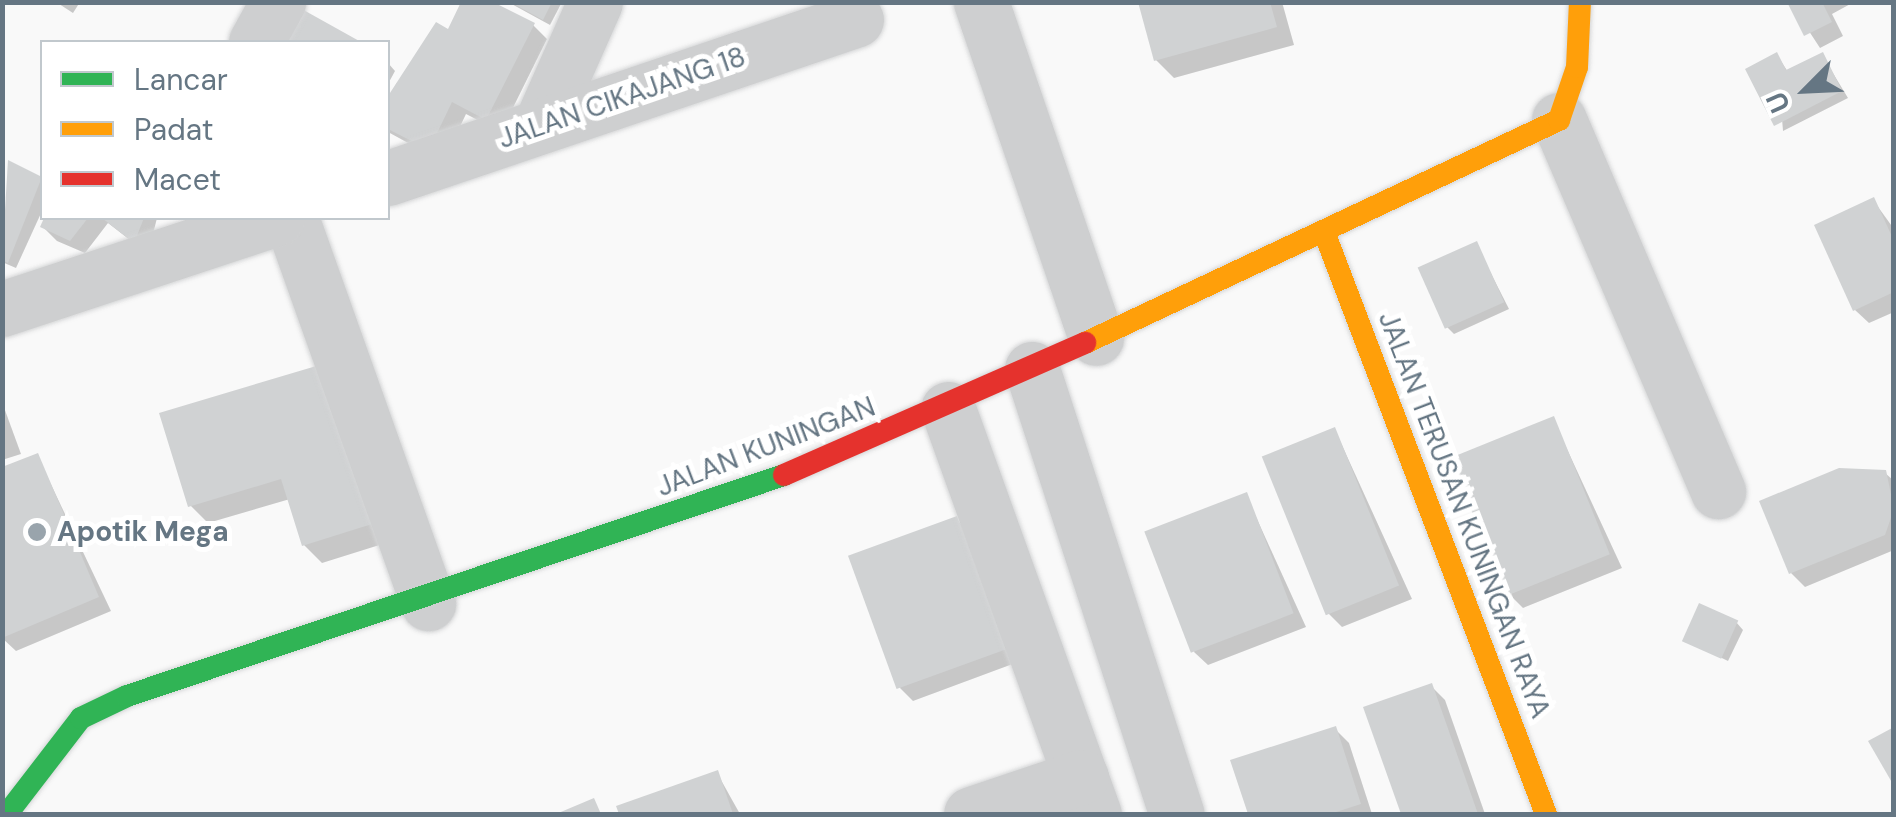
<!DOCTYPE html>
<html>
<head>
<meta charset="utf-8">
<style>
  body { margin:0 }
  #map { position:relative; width:1896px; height:817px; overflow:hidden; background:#f9f9f9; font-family:"DM Sans",sans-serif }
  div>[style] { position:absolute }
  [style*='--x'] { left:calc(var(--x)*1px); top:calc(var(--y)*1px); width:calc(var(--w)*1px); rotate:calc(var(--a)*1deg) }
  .shadow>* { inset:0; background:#0003 }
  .building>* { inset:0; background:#d0d2d3; transform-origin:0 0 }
  .roads { filter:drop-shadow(0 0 2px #d5d6d7) drop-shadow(0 0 2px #d5d6d7) }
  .street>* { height:55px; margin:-27.5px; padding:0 27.5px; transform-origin:27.5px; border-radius:27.5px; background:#cecfd0 }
  .fast>* { height:22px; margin:-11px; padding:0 11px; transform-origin:11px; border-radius:11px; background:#30b455 }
  .slow>* { height:22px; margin:-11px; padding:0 11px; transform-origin:11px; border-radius:11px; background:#ff9f0a }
  .jam>* { height:22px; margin:-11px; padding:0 11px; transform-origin:11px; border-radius:11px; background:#e5322d }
  .dots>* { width:28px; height:28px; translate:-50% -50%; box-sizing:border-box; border:5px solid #fff; border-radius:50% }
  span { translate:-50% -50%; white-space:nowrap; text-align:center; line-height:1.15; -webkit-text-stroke:10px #fff; paint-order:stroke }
  .street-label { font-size:28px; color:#657683 }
  .poi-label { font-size:28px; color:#657683; font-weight:700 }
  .left { translate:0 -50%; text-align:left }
  .frame { position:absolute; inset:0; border:5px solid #657683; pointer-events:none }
  .legend { position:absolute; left:40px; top:40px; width:350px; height:180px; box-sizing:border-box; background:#fff; border:2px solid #c1c8cd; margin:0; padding:12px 18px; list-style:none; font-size:30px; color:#657683 }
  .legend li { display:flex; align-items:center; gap:20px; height:50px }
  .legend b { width:50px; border:2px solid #c1c8cd }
  .north { position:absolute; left:1756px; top:40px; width:100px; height:100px; -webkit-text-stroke:8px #fff; paint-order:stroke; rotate:246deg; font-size:28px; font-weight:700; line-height:40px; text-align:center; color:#657683 }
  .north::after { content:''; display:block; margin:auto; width:35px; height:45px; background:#657683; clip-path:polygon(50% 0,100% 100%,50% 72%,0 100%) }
</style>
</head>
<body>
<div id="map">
  <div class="shadow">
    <div style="clip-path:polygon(56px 2px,80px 2px,73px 13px)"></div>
    <div style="clip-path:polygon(508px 2px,562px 2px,550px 25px)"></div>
    <div style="clip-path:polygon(1140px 2px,1282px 2px,1294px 45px,1174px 78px,1156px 60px)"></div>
    <div style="clip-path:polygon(1790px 2px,1854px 2px,1832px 14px,1843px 36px,1820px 48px)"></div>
    <div style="clip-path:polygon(533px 25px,547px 39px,501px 132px,466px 114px,443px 162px,388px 132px,396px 84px,449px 32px)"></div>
    <div style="clip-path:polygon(1777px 55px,1788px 72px,1822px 55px,1848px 98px,1783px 131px)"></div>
    <div style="clip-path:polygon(388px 63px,395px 71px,388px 84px)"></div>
    <div style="clip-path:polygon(9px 164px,42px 179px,42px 211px,16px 268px,2px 262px)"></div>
    <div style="clip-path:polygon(1873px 200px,1894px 229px,1894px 312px,1869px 323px,1855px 310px)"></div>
    <div style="clip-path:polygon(47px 218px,157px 218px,148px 254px,108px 223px,85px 253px,57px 241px,43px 227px)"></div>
    <div style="clip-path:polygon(1476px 244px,1509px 309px,1454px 334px,1447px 327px)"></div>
    <div style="clip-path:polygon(322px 367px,389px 542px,322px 563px,304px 545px,290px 499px,208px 523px,190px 505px)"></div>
    <div style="clip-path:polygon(2px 402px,21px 454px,2px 460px)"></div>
    <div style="clip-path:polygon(1553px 419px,1622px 568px,1523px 608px,1509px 594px)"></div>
    <div style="clip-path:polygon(1335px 430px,1412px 599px,1342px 627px,1328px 613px)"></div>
    <div style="clip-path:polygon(37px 455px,111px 611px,16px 651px,2px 638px,2px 470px)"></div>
    <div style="clip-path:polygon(1884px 472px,1894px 481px,1894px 550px,1805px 587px,1791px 573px)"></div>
    <div style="clip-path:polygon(1246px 495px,1306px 627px,1208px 665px,1194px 652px)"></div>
    <div style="clip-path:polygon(956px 519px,970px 533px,1018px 662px,913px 701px,900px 688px)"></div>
    <div style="clip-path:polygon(1736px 622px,1743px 630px,1728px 661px,1685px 640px)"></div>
    <div style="clip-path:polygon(1431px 686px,1445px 700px,1485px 814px,1404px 814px,1367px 708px)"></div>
    <div style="clip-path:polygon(1335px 729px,1349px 743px,1372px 814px,1251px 814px,1234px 762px)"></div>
    <div style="clip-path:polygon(717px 773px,740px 814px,622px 814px,619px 808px)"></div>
  </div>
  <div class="building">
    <div style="clip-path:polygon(461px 2px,493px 2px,535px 23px,486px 120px,452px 102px,429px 150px,388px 129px,388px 96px,436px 22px,448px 29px)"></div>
    <div style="clip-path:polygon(510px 2px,552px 2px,543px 20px)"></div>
    <div style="clip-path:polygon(1138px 2px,1270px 2px,1277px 27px,1154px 61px)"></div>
    <div style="clip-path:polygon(1787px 2px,1822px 2px,1832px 22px,1804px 36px)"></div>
    <div style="clip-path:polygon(291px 3px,361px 42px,269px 42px)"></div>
    <div style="clip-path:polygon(1777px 52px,1786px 70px,1823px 52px,1842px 91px,1774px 126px,1745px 69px)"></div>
    <div style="clip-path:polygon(8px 160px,42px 177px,8px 263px,2px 260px)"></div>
    <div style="clip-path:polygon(1874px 197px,1894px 241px,1894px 292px,1853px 311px,1814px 225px)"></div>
    <div style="clip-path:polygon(44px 218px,88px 218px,70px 241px,40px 227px)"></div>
    <div style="clip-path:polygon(102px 218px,144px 218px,134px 243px)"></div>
    <div style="left:1477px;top:241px;width:67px;height:65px;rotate:66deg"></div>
    <div style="clip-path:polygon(323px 364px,372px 524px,302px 546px,281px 479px,188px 507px,159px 413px)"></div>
    <div style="left:1554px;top:416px;width:149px;height:112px;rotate:68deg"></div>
    <div style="left:1335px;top:427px;width:171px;height:79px;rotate:68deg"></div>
    <div style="clip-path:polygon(38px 453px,99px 597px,2px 638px,2px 467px)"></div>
    <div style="clip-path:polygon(1839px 468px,1886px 470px,1894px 509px,1885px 535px,1789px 574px,1759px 501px)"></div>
    <div style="left:1247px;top:492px;width:130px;height:110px;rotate:69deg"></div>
    <div style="left:957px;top:516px;width:142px;height:116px;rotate:70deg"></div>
    <div style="left:1699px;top:603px;width:43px;height:42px;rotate:24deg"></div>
    <div style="clip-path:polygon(1432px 683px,1478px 814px,1401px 814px,1363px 707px)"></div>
    <div style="clip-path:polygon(1336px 726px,1361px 804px,1330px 814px,1248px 814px,1230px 760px)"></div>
    <div style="clip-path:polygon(1894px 727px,1894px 786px,1868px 741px)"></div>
    <div style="clip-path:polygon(718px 770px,733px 814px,619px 814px,616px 806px)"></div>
    <div style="clip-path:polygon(594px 798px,601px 814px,556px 814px)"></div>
  </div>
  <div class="roads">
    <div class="street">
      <div style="--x:981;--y:2;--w:355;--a:71.1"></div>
      <div style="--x:256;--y:42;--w:46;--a:-61.2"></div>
      <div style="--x:1559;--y:120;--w:404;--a:66.8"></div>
      <div style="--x:541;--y:124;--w:133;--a:-66.1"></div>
      <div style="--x:388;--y:178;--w:494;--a:-18.7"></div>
      <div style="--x:291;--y:218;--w:409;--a:70.4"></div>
      <div style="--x:2;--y:309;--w:290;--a:-18.3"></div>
      <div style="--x:1032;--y:369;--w:468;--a:72"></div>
      <div style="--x:948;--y:409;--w:431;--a:70.2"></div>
      <div style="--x:971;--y:814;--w:116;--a:-18.6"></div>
    </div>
    <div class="fast">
      <div style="--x:7;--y:814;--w:121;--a:-52.4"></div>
      <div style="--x:81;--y:718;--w:51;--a:-25.6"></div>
      <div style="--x:127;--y:696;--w:693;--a:-18.59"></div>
    </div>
    <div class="slow">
      <div style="--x:1326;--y:237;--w:618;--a:69.13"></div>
      <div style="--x:1085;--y:343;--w:524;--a:-25.2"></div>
      <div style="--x:1559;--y:120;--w:56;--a:-71.2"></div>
      <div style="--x:1577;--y:67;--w:65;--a:-87.4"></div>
    </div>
    <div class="jam">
      <div style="--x:784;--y:475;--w:329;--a:-23.7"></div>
    </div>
  </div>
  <div class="dots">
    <div style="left:37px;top:532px;background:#99a4ac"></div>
  </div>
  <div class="street-label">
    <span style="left:622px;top:98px;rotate:-19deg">JALAN CIKAJANG 18</span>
    <span style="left:766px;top:447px;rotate:-21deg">JALAN KUNINGAN</span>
    <span style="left:1464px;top:515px;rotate:69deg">JALAN TERUSAN KUNINGAN RAYA</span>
  </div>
  <div class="poi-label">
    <span class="left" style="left:57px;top:532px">Apotik Mega</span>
  </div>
  <div class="frame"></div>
  <ul class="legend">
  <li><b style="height:12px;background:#30b455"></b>Lancar</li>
  <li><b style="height:12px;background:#ff9f0a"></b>Padat</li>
  <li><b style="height:12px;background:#e5322d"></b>Macet</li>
  </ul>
  <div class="north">U</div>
</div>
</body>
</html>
